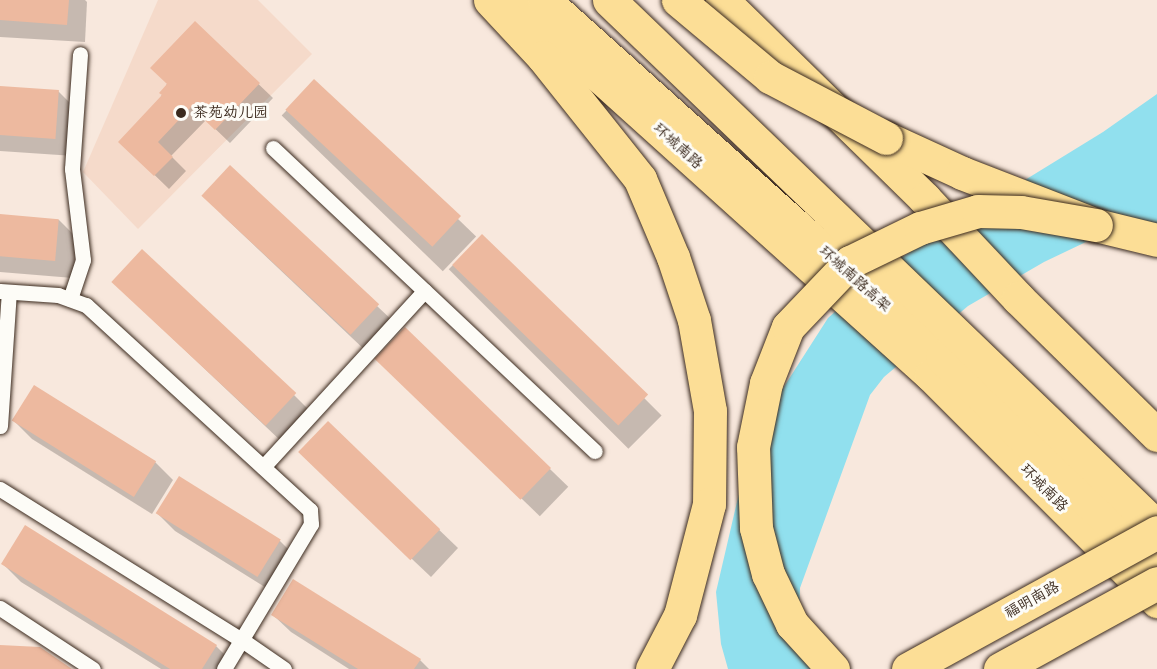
<!DOCTYPE html>
<html>
<head>
<meta charset="utf-8">
<style>
  body { margin:0 }
  #map { position:relative; width:1157px; height:669px; overflow:hidden; background:#f8e8dd; font-family:"Shantell Sans","LXGW WenKai TC",sans-serif }
  div>[style] { position:absolute }
  [style*='--x'] { left:calc(var(--x)*1px); top:calc(var(--y)*1px); width:calc(var(--w)*1px); rotate:calc(var(--a)*1deg) }
  .built>* { inset:0; background:#f5daca }
  .water>* { inset:0; background:#91e0ee }
  .shadow>* { inset:0; background:#0003; transform-origin:0 0 }
  .building>* { inset:0; background:#edb99f; transform-origin:0 0 }
  .roads { filter:drop-shadow(0 0 2px #3b2a1e) drop-shadow(0 0 2px #3b2a1e) }
  .service>* { height:15px; margin:-7.5px; padding:0 7.5px; transform-origin:7.5px; border-radius:7.5px; background:#fdfcf7 }
  .primary>* { height:33px; margin:-16.5px; padding:0 16.5px; transform-origin:16.5px; border-radius:16.5px; background:#fcde96 }
  .trunk>* { height:33px; margin:-16.5px; padding:0 16.5px; transform-origin:16.5px; border-radius:16.5px; background:#fcde96 }
  .bridges { filter:drop-shadow(0 0 2px #3b2a1e) drop-shadow(0 0 2px #3b2a1e) }
  .primary-bridge>* { height:33px; margin:-16.5px; padding:0 16.5px; transform-origin:16.5px; border-radius:16.5px; background:#fcde96 }
  .trunk-bridge>* { height:33px; margin:-16.5px; padding:0 16.5px; transform-origin:16.5px; border-radius:16.5px; background:#fcde96 }
  .dots>* { width:16px; height:16px; translate:-50% -50%; box-sizing:border-box; border:3px solid #fdfcf7; border-radius:50% }
  span { translate:-50% -50%; white-space:nowrap; text-align:center; line-height:1.15; -webkit-text-stroke:6px #fdfcf7; paint-order:stroke }
  .poi-label { font-size:15px; color:#3b2a1e }
  .left { translate:0 -50%; text-align:left }
  .street-label { font-size:15px; color:#3b2a1e }
</style>
</head>
<body>
<div id="map">
  <div class="built">
    <div style="clip-path:polygon(158px 0,258px 0,312px 54px,138px 229px,83px 172px)"></div>
  </div>
  <div class="water">
    <div style="clip-path:polygon(1157px 94px,1157px 232px,1146px 229px,1088px 241px,1044px 262px,968px 306px,884px 377px,870px 395px,800px 588px,799px 614px,834px 669px,728px 669px,721px 644px,716px 592px,743px 476px,778px 396px,828px 318px,870px 280px,921px 244px,1103px 132px)"></div>
  </div>
  <div class="shadow">
    <div style="clip-path:polygon(0 0,85px 0,87px 2px,85px 42px,0 37px)"></div>
    <div style="clip-path:polygon(195px 23px,273px 98px,230px 143px,206px 120px,171px 156px,186px 171px,169px 189px,134px 155px)"></div>
    <div style="left:315px;top:81px;width:224px;height:48px;rotate:44deg"></div>
    <div style="clip-path:polygon(0 88px,58px 91px,76px 109px,74px 156px,0 151px)"></div>
    <div style="clip-path:polygon(221px 214px,377px 306px,395px 323px,368px 353px)"></div>
    <div style="clip-path:polygon(0 215px,59px 220px,77px 238px,73px 278px,0 272px)"></div>
    <div style="left:482px;top:236px;width:254px;height:47px;rotate:45deg"></div>
    <div style="clip-path:polygon(131px 299px,294px 395px,312px 413px,283px 443px)"></div>
    <div style="left:405px;top:329px;width:227px;height:41px;rotate:44deg"></div>
    <div style="clip-path:polygon(14px 421px,155px 462px,173px 480px,152px 514px,32px 439px)"></div>
    <div style="clip-path:polygon(328px 423px,458px 548px,431px 577px,318px 470px)"></div>
    <div style="clip-path:polygon(157px 513px,280px 541px,298px 559px,276px 594px,175px 531px)"></div>
    <div style="clip-path:polygon(3px 564px,216px 646px,234px 664px,231px 669px,161px 669px,21px 582px)"></div>
    <div style="clip-path:polygon(273px 615px,420px 660px,429px 669px,349px 669px,291px 632px)"></div>
  </div>
  <div class="building">
    <div style="clip-path:polygon(0 0,69px 0,67px 25px,0 20px)"></div>
    <div style="clip-path:polygon(195px 21px,260px 83px,215px 130px,191px 107px,158px 142px,173px 157px,154px 176px,118px 142px,162px 95px,159px 93px,167px 84px,150px 68px)"></div>
    <div style="left:314px;top:79px;width:201px;height:42px;rotate:43deg"></div>
    <div style="left:0;top:86px;width:59px;height:49px;rotate:4deg"></div>
    <div style="left:230px;top:165px;width:204px;height:42px;rotate:43deg"></div>
    <div style="left:0;top:214px;width:59px;height:42px;rotate:5deg"></div>
    <div style="left:482px;top:234px;width:231px;height:43px;rotate:44deg"></div>
    <div style="left:142px;top:249px;width:211px;height:45px;rotate:43deg"></div>
    <div style="left:405px;top:327px;width:203px;height:44px;rotate:44deg"></div>
    <div style="left:34px;top:385px;width:144px;height:42px;rotate:32deg"></div>
    <div style="left:328px;top:421px;width:156px;height:43px;rotate:44deg"></div>
    <div style="left:179px;top:476px;width:120px;height:44px;rotate:32deg"></div>
    <div style="clip-path:polygon(25px 525px,217px 645px,202px 669px,170px 669px,1px 564px)"></div>
    <div style="clip-path:polygon(293px 579px,421px 659px,414px 669px,358px 669px,271px 615px)"></div>
    <div style="clip-path:polygon(0 645px,40px 647px,72px 669px,0 669px)"></div>
  </div>
  <div class="roads">
    <div class="service">
      <div style="--x:273;--y:148;--w:442;--a:43.3"></div>
      <div style="--x:0;--y:291;--w:58;--a:3.9"></div>
      <div style="--x:58;--y:295;--w:30;--a:20"></div>
      <div style="--x:86;--y:305;--w:304;--a:42.5"></div>
      <div style="--x:310;--y:510;--w:14;--a:86"></div>
      <div style="--x:311;--y:524;--w:169;--a:121"></div>
      <div style="--x:70;--y:299;--w:41;--a:-71.6"></div>
      <div style="--x:83;--y:260;--w:92;--a:-96.9"></div>
      <div style="--x:72;--y:169;--w:115;--a:-86"></div>
      <div style="--x:0;--y:426;--w:134;--a:-86.2"></div>
      <div style="--x:263;--y:467;--w:239;--a:-47.5"></div>
      <div style="--x:0;--y:489;--w:285;--a:32"></div>
      <div style="--x:242;--y:640;--w:51;--a:34.6"></div>
      <div style="--x:0;--y:608;--w:111;--a:33.3"></div>
    </div>
    <div class="primary">
      <div style="--x:515;--y:0;--w:560;--a:42.03"></div>
      <div style="--x:931;--y:375;--w:320;--a:45"></div>
      <div style="--x:722;--y:0;--w:284;--a:44.4"></div>
      <div style="--x:925;--y:199;--w:136;--a:46.8"></div>
      <div style="--x:1018;--y:298;--w:195;--a:44.6"></div>
    </div>
    <div class="trunk">
      <div style="--x:490;--y:0;--w:78;--a:47.1"></div>
      <div style="--x:543;--y:57;--w:156;--a:51.5"></div>
      <div style="--x:640;--y:179;--w:85;--a:67.1"></div>
      <div style="--x:673;--y:257;--w:66;--a:71.6"></div>
      <div style="--x:694;--y:320;--w:92;--a:80"></div>
      <div style="--x:710;--y:411;--w:93;--a:90.6"></div>
      <div style="--x:709;--y:504;--w:115;--a:104.6"></div>
      <div style="--x:680;--y:615;--w:61;--a:117.4"></div>
      <div style="--x:544;--y:0;--w:535;--a:41.89"></div>
      <div style="--x:942;--y:357;--w:302;--a:44.6"></div>
      <div style="--x:609;--y:0;--w:760;--a:43.88"></div>
      <div style="--x:886;--y:138;--w:84;--a:24.7"></div>
      <div style="--x:962;--y:173;--w:144;--a:21.2"></div>
      <div style="--x:1096;--y:225;--w:63;--a:13.8"></div>
    </div>
  </div>
  <div class="bridges">
    <div class="primary-bridge">
      <div style="--x:908;--y:669;--w:284;--a:-28.8"></div>
      <div style="--x:1000;--y:669;--w:179;--a:-28.7"></div>
    </div>
    <div class="trunk-bridge">
      <div style="--x:678;--y:0;--w:120;--a:39.9"></div>
      <div style="--x:770;--y:77;--w:131;--a:27.7"></div>
      <div style="--x:833;--y:669;--w:61;--a:-132.3"></div>
      <div style="--x:792;--y:624;--w:55;--a:-115.6"></div>
      <div style="--x:768;--y:574;--w:48;--a:-104.6"></div>
      <div style="--x:756;--y:528;--w:81;--a:-92.1"></div>
      <div style="--x:753;--y:447;--w:65;--a:-78.5"></div>
      <div style="--x:766;--y:383;--w:60;--a:-68.6"></div>
      <div style="--x:788;--y:327;--w:90;--a:-46.4"></div>
      <div style="--x:850;--y:262;--w:78;--a:-25.9"></div>
      <div style="--x:920;--y:228;--w:60;--a:-16.3"></div>
      <div style="--x:978;--y:211;--w:43;--a:1.3"></div>
      <div style="--x:1021;--y:212;--w:76;--a:9.8"></div>
    </div>
  </div>
  <div class="dots">
    <div style="left:181px;top:113px;background:#3b2a1e"></div>
  </div>
  <div class="poi-label">
    <span class="left" style="left:193px;top:113px">茶苑幼儿园</span>
  </div>
  <div class="street-label">
    <span style="left:678px;top:146px;rotate:42deg">环城南路</span>
    <span style="left:855px;top:279px;rotate:42deg">环城南路高架</span>
    <span style="left:1044px;top:488px;rotate:45deg">环城南路</span>
    <span style="left:1032px;top:600px;rotate:-29deg">福明南路</span>
  </div>
</div>
</body>
</html>
